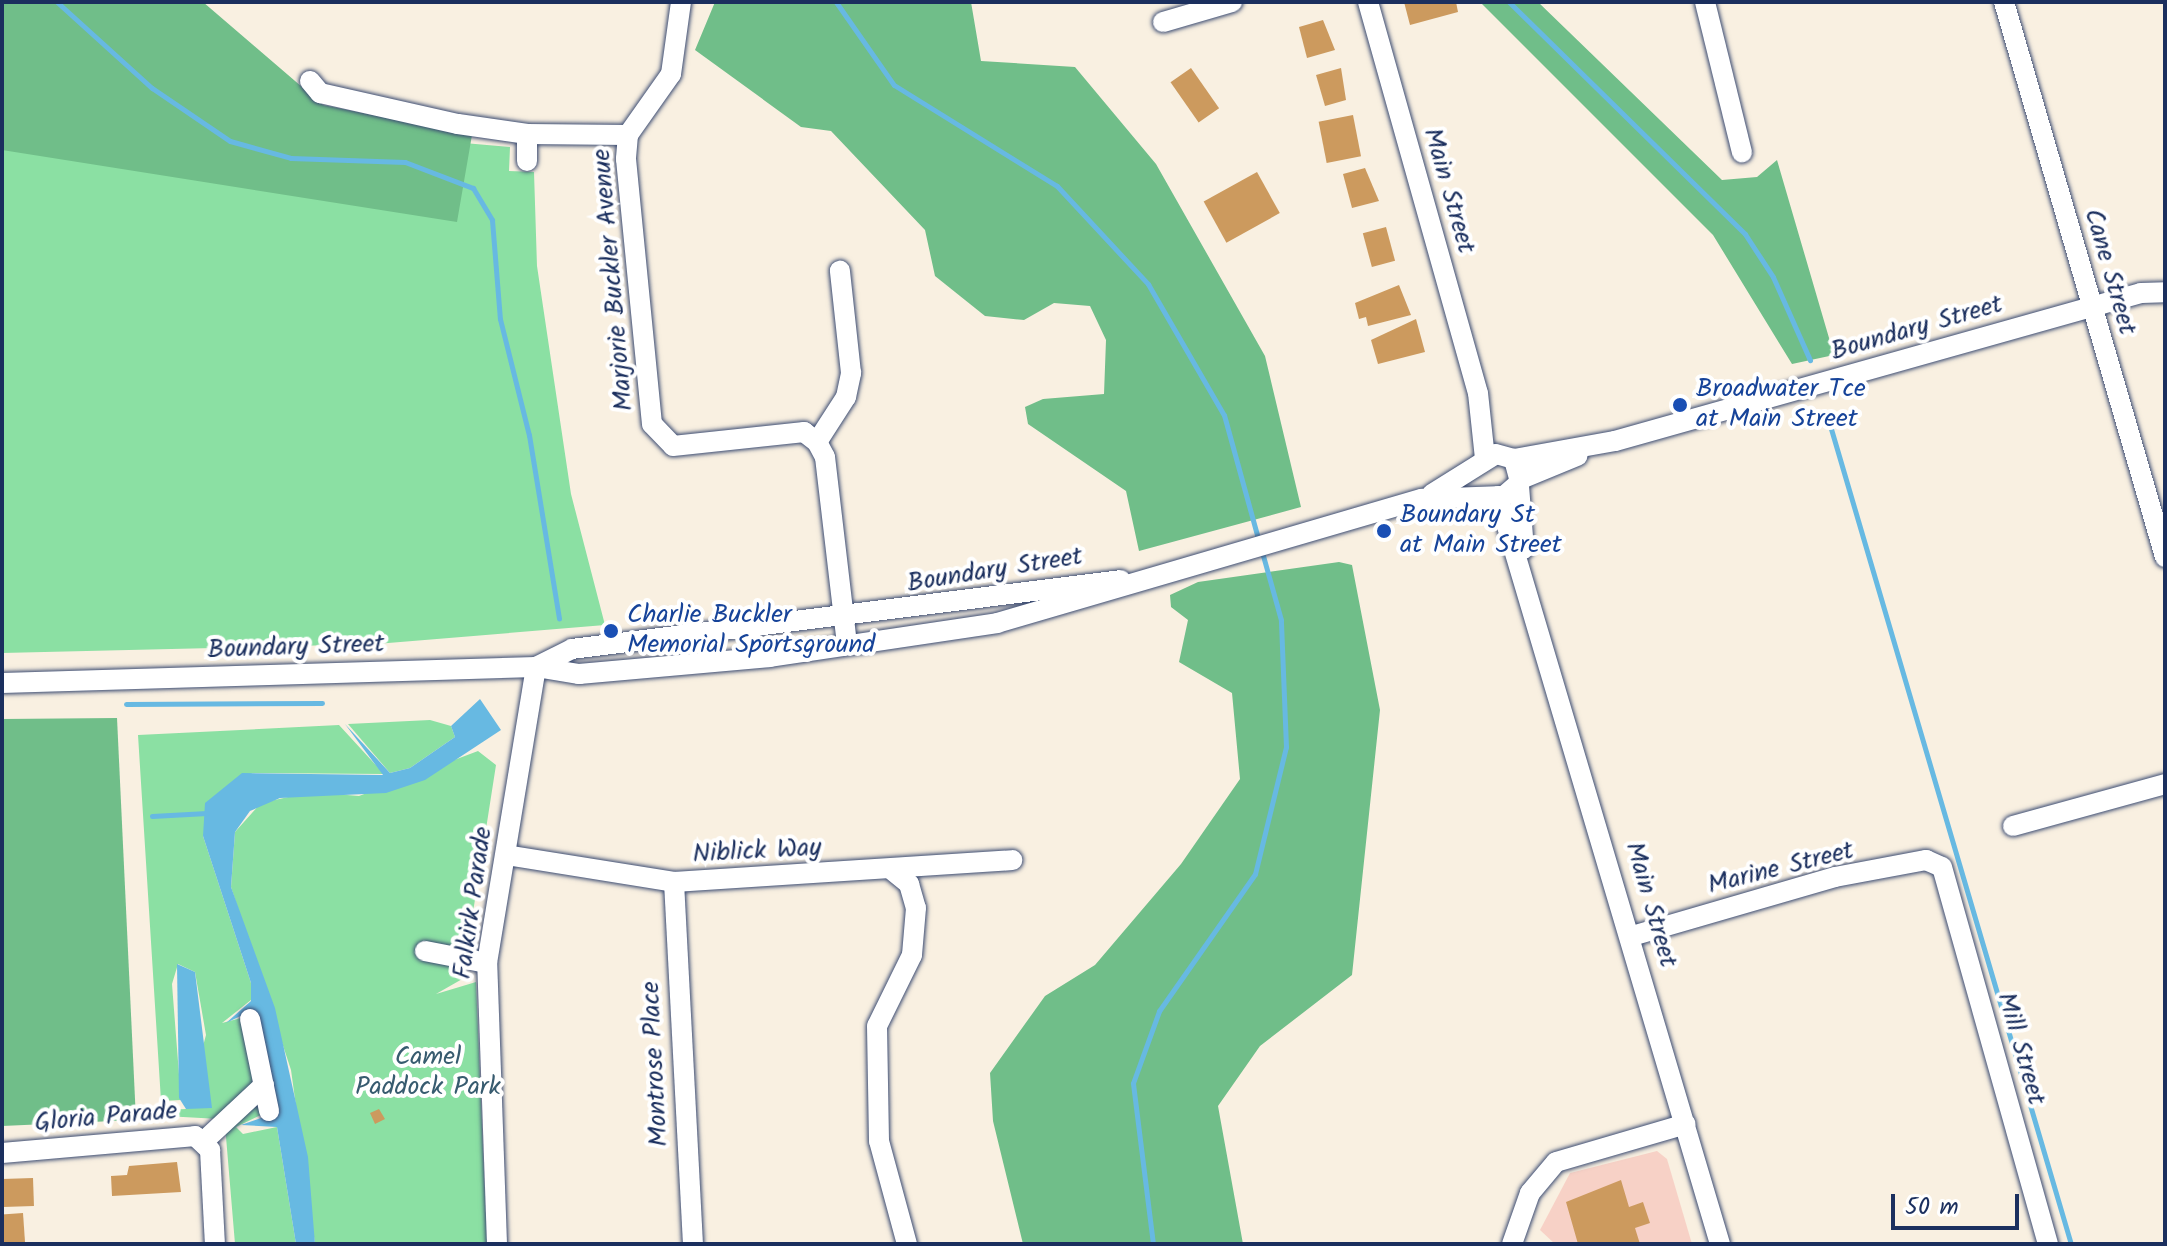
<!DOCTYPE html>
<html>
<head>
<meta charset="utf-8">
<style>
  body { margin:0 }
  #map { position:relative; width:2167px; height:1246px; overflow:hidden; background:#f9f0e1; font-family:Kalam,sans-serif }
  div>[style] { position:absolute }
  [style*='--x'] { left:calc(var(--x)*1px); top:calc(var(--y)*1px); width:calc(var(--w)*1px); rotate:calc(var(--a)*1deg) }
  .built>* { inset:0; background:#f7d1c6 }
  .green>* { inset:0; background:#8be0a3 }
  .forest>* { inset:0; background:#70be89 }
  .water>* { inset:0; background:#67b9e2 }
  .stream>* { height:5px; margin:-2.5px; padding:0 2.5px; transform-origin:2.5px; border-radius:2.5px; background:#67b9e2 }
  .building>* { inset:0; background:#cc9a5e; transform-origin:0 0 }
  .roads { filter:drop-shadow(0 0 2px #3c4c72) drop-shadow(0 0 2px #3c4c72) }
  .minor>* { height:20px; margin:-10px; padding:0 10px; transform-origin:10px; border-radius:10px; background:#fff }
  .dots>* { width:22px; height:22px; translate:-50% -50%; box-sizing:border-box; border:4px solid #fff; border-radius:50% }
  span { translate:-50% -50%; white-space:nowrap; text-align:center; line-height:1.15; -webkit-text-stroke:8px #fff; paint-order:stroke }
  .street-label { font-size:26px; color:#1b2f5e }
  .transit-label { font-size:26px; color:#164399 }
  .left { translate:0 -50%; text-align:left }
  .park-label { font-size:26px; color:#375b6f }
  .frame { position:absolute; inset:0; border:4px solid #1b2f5e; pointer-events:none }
  .scale { position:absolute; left:1891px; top:1194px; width:128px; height:36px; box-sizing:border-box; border:4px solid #1b2f5e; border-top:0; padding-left:10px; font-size:24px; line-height:28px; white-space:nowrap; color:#1b2f5e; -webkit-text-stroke:6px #fff; paint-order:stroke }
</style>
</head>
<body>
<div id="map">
  <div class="built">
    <div style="clip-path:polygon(1657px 1151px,1667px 1159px,1692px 1244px,1555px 1244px,1540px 1230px,1570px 1173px)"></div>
  </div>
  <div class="green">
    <div style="clip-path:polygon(2px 103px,510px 147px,509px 171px,534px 172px,537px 266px,571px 494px,605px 625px,376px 644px,2px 653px)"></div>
    <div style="clip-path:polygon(430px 720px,451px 726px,455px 737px,410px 768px,390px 773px,348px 724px)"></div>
    <div style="clip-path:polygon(339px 725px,384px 774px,252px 773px,203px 836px,251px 983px,251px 1000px,222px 1023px,245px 1017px,257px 1081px,219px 1119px,165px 1116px,165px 1110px,186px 1109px,206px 1035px,195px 972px,178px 964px,172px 984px,181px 1100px,161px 1101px,138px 735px)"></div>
    <div style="clip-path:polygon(478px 751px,496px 765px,466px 957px,423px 941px,415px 955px,465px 966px,464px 978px,436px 994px,476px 982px,487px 1244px,315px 1244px,291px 1070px,231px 887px,235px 832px,261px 803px,311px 792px,359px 796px)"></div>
    <div style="clip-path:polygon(257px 1101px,267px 1112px,236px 1127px,243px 1134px,277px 1127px,296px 1244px,235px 1244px,225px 1125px)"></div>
  </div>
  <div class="forest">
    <div style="clip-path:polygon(2px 2px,203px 2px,323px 105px,472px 135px,457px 222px,2px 150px)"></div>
    <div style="clip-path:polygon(715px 2px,971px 2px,981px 61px,1075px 67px,1156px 164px,1265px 356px,1301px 507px,1139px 551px,1126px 491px,1028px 424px,1025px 407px,1043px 399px,1104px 394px,1106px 340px,1090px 306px,1054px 303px,1024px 320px,985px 316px,935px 276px,925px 230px,831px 131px,801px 127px,695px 50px)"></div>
    <div style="clip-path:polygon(1480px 2px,1538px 2px,1722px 180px,1757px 177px,1777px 160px,1834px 355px,1792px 364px,1713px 235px)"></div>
    <div style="clip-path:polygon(1339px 562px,1352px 565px,1380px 710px,1352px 975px,1260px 1046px,1218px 1106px,1243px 1244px,1023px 1244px,993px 1121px,990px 1073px,1045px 996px,1095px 965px,1181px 864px,1240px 779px,1232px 693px,1179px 662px,1188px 620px,1171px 607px,1170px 595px,1198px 582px)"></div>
    <div style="clip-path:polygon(117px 718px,136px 1120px,2px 1126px,2px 719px)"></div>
  </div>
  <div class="water">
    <div style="clip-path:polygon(480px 699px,501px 730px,425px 780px,386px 793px,280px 798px,250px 811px,235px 832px,231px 887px,275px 1008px,308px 1157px,315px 1244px,296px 1244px,277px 1127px,241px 1125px,272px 1114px,253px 1010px,226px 1023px,251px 1001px,251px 983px,203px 836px,205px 803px,242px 773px,383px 775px,345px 724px,390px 773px,410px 768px,455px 737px,451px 726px)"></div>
    <div style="clip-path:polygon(177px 964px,195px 972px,212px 1108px,186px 1109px,179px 1098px)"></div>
  </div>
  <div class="stream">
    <div style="--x:57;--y:2;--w:128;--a:42.2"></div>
    <div style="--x:152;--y:88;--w:94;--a:34.2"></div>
    <div style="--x:230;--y:141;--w:63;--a:15.6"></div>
    <div style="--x:291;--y:158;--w:114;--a:2"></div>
    <div style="--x:405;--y:162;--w:73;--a:20.9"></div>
    <div style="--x:473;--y:188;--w:37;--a:59"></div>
    <div style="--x:492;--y:220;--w:99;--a:85.4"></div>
    <div style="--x:500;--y:319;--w:120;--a:76"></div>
    <div style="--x:529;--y:435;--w:186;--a:80.7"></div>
    <div style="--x:836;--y:2;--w:101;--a:55.1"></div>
    <div style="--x:894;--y:85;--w:192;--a:31.8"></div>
    <div style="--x:1057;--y:186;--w:134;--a:47.1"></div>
    <div style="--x:1148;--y:284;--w:151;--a:59.9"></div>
    <div style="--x:1224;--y:415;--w:132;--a:74.6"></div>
    <div style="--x:1509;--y:2;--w:331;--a:44.5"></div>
    <div style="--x:1745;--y:234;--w:51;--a:56.9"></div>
    <div style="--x:1773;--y:277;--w:91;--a:66"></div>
    <div style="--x:1829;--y:422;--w:857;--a:73.6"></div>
    <div style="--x:126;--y:704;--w:196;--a:-0.3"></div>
    <div style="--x:152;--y:816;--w:55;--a:-3.1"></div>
    <div style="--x:1153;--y:1244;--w:162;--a:-97.1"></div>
    <div style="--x:1133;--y:1083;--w:77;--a:-70.1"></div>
    <div style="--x:1159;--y:1011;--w:167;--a:-55"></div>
    <div style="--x:1255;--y:874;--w:131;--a:-76.3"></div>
    <div style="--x:1286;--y:747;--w:127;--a:-92.3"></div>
    <div style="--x:1281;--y:620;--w:71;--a:-105.6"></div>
  </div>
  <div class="building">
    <div style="clip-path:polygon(1404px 2px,1456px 2px,1458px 12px,1410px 25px)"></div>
    <div style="clip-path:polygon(1323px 20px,1335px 50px,1307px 58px,1299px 27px)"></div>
    <div style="left:1191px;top:68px;width:49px;height:25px;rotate:55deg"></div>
    <div style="clip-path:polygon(1341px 68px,1346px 100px,1325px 106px,1316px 75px)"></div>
    <div style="left:1353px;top:115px;width:42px;height:35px;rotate:79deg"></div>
    <div style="clip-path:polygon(1365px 168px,1379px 201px,1352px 208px,1343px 174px)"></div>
    <div style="left:1257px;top:172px;width:47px;height:61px;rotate:61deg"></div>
    <div style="left:1386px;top:227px;width:35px;height:24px;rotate:75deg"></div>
    <div style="clip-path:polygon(1399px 285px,1411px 315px,1368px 326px,1366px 317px,1359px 319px,1355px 303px)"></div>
    <div style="clip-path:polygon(1416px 319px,1425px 352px,1378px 364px,1371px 340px)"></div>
    <div style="clip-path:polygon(379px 1109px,385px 1119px,375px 1124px,370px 1113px)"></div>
    <div style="clip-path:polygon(177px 1162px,181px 1192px,112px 1196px,111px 1176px,127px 1175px,129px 1166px)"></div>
    <div style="left:33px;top:1178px;width:28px;height:31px;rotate:88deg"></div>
    <div style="clip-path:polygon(1621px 1180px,1629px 1207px,1643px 1202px,1650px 1223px,1635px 1228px,1640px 1244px,1578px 1244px,1566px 1202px)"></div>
    <div style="left:23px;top:1213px;width:30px;height:21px;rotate:86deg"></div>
  </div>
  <div class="roads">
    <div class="minor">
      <div style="--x:681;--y:2;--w:73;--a:97.9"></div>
      <div style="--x:671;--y:74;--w:75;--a:125.2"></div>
      <div style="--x:628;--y:135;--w:24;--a:95"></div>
      <div style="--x:626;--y:159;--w:266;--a:84.4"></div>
      <div style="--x:652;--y:424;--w:30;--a:46"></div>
      <div style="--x:673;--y:446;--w:132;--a:-6.1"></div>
      <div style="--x:804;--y:432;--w:16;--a:38"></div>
      <div style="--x:817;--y:442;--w:17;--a:62"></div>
      <div style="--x:825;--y:457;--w:188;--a:83.3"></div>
      <div style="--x:1368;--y:2;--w:406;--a:74.3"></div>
      <div style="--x:1478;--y:393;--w:66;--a:83.9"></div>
      <div style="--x:1705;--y:2;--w:155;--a:76.2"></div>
      <div style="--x:2004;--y:2;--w:578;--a:73.82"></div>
      <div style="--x:1163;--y:22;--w:72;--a:-16.2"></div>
      <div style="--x:310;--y:81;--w:16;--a:50"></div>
      <div style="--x:320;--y:93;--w:141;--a:12.7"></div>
      <div style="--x:458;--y:124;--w:70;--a:8.2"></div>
      <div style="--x:527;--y:134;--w:101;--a:0.6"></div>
      <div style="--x:527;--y:161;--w:27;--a:-90"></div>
      <div style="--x:817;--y:442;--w:54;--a:-57.2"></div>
      <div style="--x:846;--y:397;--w:25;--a:-78"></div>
      <div style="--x:851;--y:373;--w:103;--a:-96.2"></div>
      <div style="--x:1521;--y:479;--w:61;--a:-22.3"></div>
      <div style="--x:1519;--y:486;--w:63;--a:85.5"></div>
      <div style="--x:1432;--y:494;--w:75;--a:-32"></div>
      <div style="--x:1496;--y:454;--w:19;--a:16"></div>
      <div style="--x:1514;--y:459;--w:103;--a:-10.1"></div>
      <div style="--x:1615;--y:441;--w:546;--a:-15.71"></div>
      <div style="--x:2141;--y:293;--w:24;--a:-2"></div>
      <div style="--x:1498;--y:496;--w:780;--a:73.47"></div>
      <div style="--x:536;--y:667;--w:40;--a:-26.6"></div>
      <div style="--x:572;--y:649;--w:553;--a:-7.16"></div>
      <div style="--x:2;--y:683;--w:534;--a:-1.72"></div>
      <div style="--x:536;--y:667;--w:44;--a:9.2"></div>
      <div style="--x:579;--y:674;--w:192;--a:-5.1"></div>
      <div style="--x:770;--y:657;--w:230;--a:-8.5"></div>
      <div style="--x:997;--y:623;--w:443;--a:-16.3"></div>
      <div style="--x:1422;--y:499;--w:82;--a:-2.1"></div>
      <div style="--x:1504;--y:496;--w:21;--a:-41"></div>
      <div style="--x:1520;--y:482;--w:24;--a:-105"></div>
      <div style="--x:2013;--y:826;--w:158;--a:-15.4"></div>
      <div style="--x:506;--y:855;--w:170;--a:9.1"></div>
      <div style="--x:674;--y:882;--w:339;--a:-3.7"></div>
      <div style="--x:893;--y:871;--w:21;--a:39"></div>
      <div style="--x:909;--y:884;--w:25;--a:74"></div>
      <div style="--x:916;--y:908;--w:47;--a:94.9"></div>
      <div style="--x:912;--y:955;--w:79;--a:116.2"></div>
      <div style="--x:877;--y:1026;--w:115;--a:89"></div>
      <div style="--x:879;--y:1141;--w:107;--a:74.8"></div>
      <div style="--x:674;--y:882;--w:362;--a:87"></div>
      <div style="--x:1632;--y:936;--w:211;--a:-16.2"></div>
      <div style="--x:1835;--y:877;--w:93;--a:-10.6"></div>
      <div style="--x:1926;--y:860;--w:17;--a:24"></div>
      <div style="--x:1942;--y:867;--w:392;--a:74.3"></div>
      <div style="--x:425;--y:951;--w:63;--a:11"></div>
      <div style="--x:250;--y:1019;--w:94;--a:78.3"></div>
      <div style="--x:204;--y:1141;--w:82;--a:-43"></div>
      <div style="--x:2;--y:1153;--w:194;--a:-5"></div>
      <div style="--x:195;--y:1136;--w:21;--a:43"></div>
      <div style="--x:210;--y:1150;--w:94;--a:87"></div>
      <div style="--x:497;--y:1244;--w:281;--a:-92"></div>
      <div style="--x:487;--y:963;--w:300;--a:-80.6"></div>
      <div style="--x:1512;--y:1244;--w:54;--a:-70.6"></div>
      <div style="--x:1530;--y:1193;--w:40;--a:-50"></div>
      <div style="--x:1556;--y:1162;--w:135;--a:-16.3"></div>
    </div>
  </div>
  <div class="dots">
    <div style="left:1680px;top:405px;background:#1a4fb4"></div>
    <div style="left:1384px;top:531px;background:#1a4fb4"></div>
    <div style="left:611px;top:631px;background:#1a4fb4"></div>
  </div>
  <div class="street-label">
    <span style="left:1448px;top:191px;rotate:74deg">Main Street</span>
    <span style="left:2109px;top:272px;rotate:74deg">Cane Street</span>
    <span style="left:614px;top:280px;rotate:-95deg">Marjorie Buckler Avenue</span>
    <span style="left:1917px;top:329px;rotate:-16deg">Boundary Street</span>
    <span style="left:995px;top:571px;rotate:-9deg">Boundary Street</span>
    <span style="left:296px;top:648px;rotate:-2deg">Boundary Street</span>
    <span style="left:757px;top:852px;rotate:-3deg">Niblick Way</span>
    <span style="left:1781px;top:869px;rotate:-14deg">Marine Street</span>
    <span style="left:474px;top:903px;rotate:-82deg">Falkirk Parade</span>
    <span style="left:1650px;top:905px;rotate:74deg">Main Street</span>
    <span style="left:2020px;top:1049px;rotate:74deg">Mill Street</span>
    <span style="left:656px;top:1064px;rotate:-93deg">Montrose Place</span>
    <span style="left:106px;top:1118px;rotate:-5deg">Gloria Parade</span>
  </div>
  <div class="transit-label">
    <span class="left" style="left:1696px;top:405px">Broadwater Tce<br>at Main Street</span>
    <span class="left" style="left:1400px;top:531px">Boundary St<br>at Main Street</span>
    <span class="left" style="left:627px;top:631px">Charlie Buckler<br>Memorial Sportsground</span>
  </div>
  <div class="park-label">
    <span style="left:428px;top:1073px">Camel<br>Paddock Park</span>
  </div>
  <div class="frame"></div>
  <div class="scale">50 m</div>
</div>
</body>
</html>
